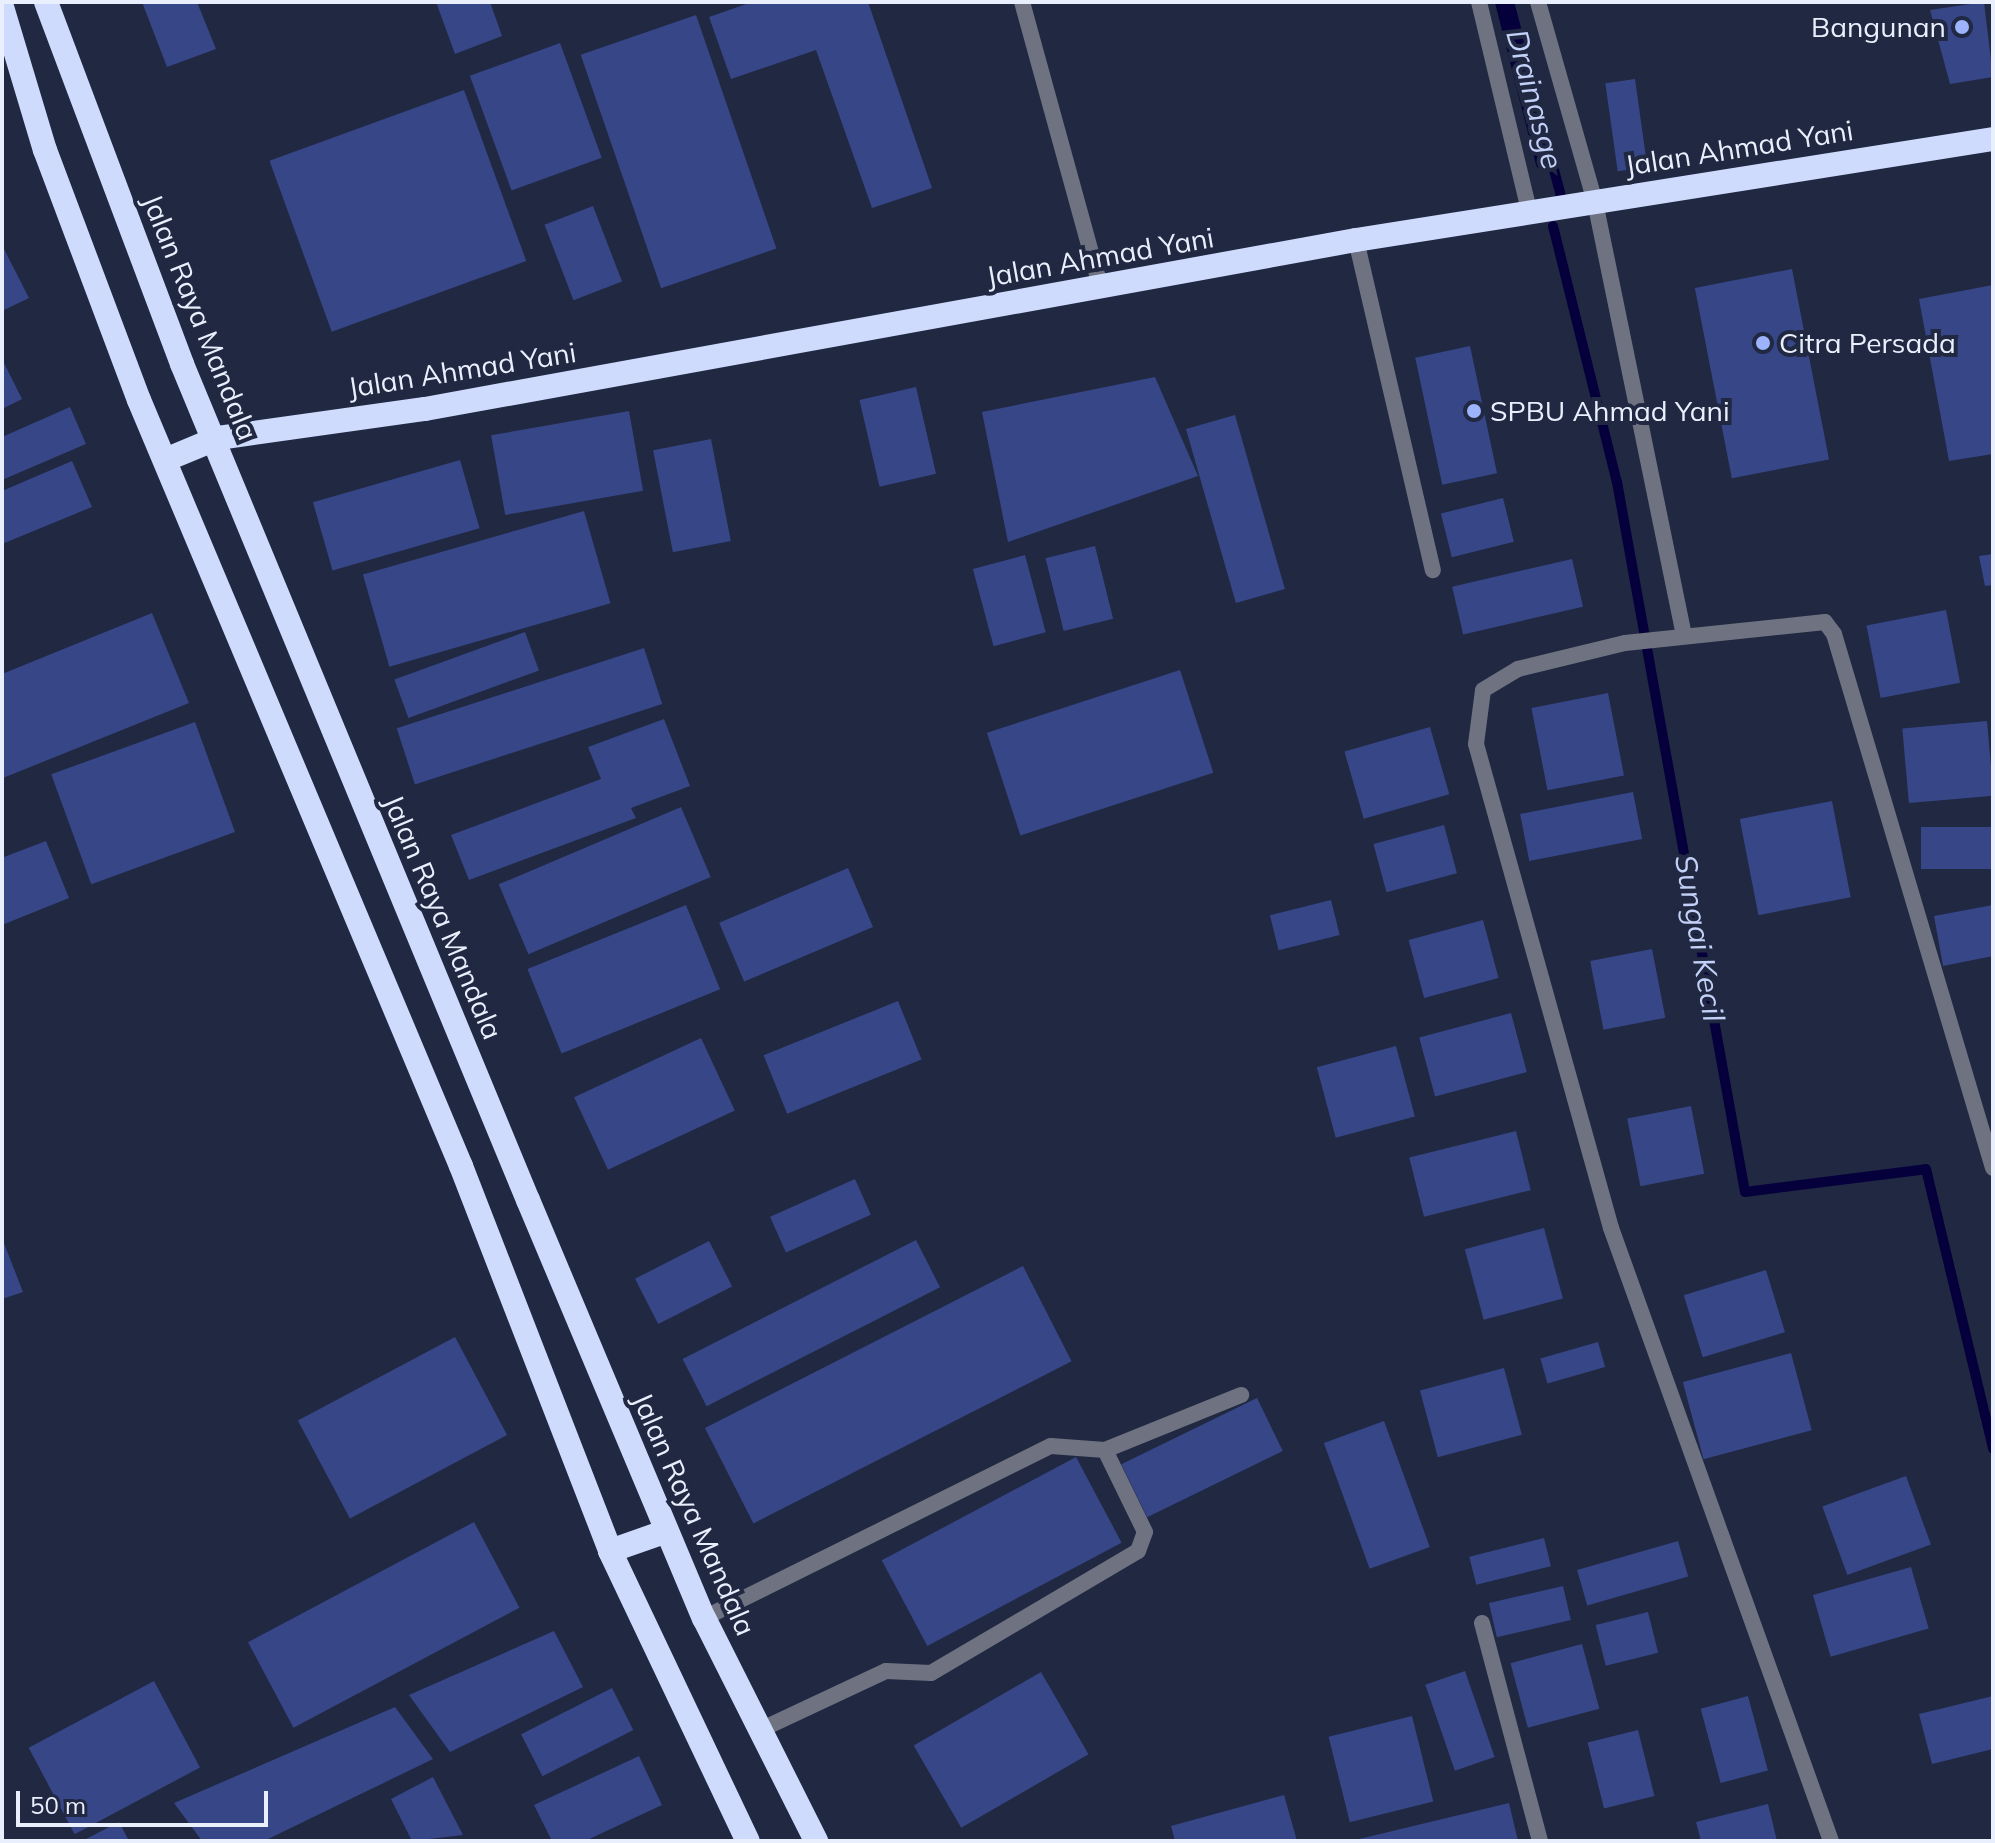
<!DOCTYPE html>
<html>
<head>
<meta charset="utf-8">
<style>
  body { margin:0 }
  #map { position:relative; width:1995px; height:1843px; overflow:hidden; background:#202842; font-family:Mulish,sans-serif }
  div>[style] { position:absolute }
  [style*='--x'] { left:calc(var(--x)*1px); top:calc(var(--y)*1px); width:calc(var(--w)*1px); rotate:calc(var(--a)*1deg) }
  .stream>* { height:10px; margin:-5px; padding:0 5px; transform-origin:5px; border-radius:5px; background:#05003c }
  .building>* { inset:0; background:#364687; transform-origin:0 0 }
  .lane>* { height:16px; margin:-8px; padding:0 8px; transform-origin:8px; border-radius:8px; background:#6f7381 }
  .street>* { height:16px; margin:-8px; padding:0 8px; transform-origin:8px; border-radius:8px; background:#6f7381 }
  .highway>* { height:24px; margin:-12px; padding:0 12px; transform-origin:12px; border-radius:12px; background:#cfdbfd }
  .dots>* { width:22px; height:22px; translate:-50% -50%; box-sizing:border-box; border:4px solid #202842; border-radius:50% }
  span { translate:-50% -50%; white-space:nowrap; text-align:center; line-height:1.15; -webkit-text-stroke:8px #202842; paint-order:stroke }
  .poi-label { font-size:28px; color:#eaeffd }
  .right { translate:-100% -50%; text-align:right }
  .left { translate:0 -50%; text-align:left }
  .street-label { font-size:28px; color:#eaeffd }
  .water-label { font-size:30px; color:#c3d0f7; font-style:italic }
  .frame { position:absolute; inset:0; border:4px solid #eaeffd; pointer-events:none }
  .scale { position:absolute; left:16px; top:1791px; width:252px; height:36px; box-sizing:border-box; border:4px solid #eaeffd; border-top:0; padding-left:10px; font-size:24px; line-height:28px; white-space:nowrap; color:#eaeffd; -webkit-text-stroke:6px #202842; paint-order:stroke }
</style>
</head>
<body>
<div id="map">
  <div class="stream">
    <div style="--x:1500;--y:2;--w:167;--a:75.8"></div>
    <div style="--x:1509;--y:2;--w:201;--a:75"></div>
    <div style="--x:1553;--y:226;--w:264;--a:76"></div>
    <div style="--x:1617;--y:482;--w:721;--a:79.78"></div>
    <div style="--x:1745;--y:1192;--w:182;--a:-7.2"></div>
    <div style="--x:1926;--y:1169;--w:288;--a:76.5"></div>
  </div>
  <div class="building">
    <div style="clip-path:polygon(142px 2px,197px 2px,216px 49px,167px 67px)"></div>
    <div style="clip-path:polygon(436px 2px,490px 2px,502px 36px,455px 54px)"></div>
    <div style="clip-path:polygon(752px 2px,868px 2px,932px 188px,872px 208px,816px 50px,731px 79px,709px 17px)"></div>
    <div style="clip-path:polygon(1984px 2px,1993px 77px,1950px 84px,1930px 10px)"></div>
    <div style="left:696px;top:15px;width:247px;height:122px;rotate:71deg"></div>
    <div style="left:560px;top:43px;width:122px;height:96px;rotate:70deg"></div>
    <div style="left:1635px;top:79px;width:89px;height:30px;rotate:82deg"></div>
    <div style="left:464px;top:90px;width:182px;height:207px;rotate:70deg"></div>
    <div style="left:593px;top:206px;width:81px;height:52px;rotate:69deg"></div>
    <div style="clip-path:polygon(2px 245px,29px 298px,2px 311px)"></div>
    <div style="left:1792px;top:269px;width:194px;height:99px;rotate:79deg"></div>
    <div style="clip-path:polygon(1993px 285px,1993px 454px,1949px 461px,1919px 299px)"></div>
    <div style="left:1470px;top:346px;width:130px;height:56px;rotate:78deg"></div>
    <div style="clip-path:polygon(2px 359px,22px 399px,2px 409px)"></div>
    <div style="clip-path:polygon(1155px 377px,1198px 476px,1008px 542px,982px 412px)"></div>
    <div style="left:916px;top:387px;width:89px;height:58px;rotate:77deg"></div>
    <div style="clip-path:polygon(70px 407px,86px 444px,2px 480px,2px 437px)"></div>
    <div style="left:629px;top:411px;width:81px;height:140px;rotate:80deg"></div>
    <div style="left:1235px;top:415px;width:181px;height:51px;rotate:74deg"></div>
    <div style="left:711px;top:439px;width:104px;height:59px;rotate:79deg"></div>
    <div style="left:460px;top:460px;width:71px;height:153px;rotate:74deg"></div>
    <div style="clip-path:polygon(72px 461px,92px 507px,2px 544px,2px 491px)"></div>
    <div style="left:1503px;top:498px;width:45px;height:64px;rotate:76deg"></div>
    <div style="left:584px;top:511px;width:96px;height:230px;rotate:74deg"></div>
    <div style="left:1095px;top:546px;width:75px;height:51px;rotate:76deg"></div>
    <div style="clip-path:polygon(1993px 554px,1993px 585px,1985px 586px,1979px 556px)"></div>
    <div style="left:1025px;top:555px;width:80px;height:54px;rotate:75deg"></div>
    <div style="left:1572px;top:559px;width:49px;height:123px;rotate:77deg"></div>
    <div style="left:1946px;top:610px;width:74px;height:81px;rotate:79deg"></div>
    <div style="clip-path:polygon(152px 613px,189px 703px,3px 778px,2px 674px)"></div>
    <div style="left:525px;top:632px;width:41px;height:139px;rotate:70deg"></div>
    <div style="left:644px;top:648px;width:59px;height:260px;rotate:72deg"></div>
    <div style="left:1180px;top:670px;width:108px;height:203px;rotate:72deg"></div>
    <div style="left:1608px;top:693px;width:84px;height:78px;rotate:79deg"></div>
    <div style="clip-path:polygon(664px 719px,690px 786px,631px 808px,636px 818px,469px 880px,451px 835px,601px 779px,588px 747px)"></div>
    <div style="left:1987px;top:721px;width:75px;height:85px;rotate:85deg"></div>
    <div style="left:195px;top:722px;width:117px;height:153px;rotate:70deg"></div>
    <div style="left:1430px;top:727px;width:70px;height:89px;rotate:74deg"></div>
    <div style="left:1633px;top:792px;width:48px;height:115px;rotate:79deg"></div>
    <div style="left:1832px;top:801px;width:98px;height:94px;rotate:79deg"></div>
    <div style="left:681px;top:807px;width:76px;height:198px;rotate:67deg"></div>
    <div style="left:1444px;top:825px;width:50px;height:73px;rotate:75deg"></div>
    <div style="left:1993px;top:827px;width:42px;height:72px;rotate:90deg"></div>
    <div style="clip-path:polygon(46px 841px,69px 898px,2px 925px,2px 852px,4px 857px)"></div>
    <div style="left:848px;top:868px;width:64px;height:140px;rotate:67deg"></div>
    <div style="left:1331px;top:900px;width:36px;height:63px;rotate:76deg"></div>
    <div style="left:686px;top:905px;width:91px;height:171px;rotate:68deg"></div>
    <div style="clip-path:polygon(1993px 905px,1993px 956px,1943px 966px,1934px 916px)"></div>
    <div style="left:1483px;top:920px;width:60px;height:77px;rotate:75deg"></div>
    <div style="left:1652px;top:949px;width:70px;height:63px;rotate:79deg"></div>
    <div style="left:898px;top:1001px;width:63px;height:145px;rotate:68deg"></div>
    <div style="left:1511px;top:1013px;width:61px;height:95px;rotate:75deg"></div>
    <div style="left:701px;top:1038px;width:80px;height:140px;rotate:65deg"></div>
    <div style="left:1396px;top:1046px;width:73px;height:82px;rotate:75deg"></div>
    <div style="left:1691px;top:1106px;width:69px;height:65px;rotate:79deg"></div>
    <div style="left:1516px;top:1131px;width:61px;height:110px;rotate:76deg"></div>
    <div style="left:855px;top:1179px;width:39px;height:93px;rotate:66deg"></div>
    <div style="left:1544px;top:1228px;width:73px;height:82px;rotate:75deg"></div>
    <div style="clip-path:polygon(2px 1238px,23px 1292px,2px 1299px)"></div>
    <div style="left:916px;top:1240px;width:53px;height:262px;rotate:63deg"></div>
    <div style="left:709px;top:1241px;width:51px;height:83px;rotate:63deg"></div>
    <div style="left:1023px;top:1266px;width:107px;height:357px;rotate:63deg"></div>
    <div style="left:1766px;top:1270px;width:65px;height:86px;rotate:73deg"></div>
    <div style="left:455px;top:1337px;width:111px;height:178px;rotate:62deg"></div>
    <div style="left:1598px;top:1342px;width:26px;height:60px;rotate:74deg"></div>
    <div style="left:1791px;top:1353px;width:80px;height:112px;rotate:75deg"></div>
    <div style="left:1504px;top:1368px;width:69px;height:87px;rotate:75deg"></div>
    <div style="left:1257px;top:1398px;width:59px;height:151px;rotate:64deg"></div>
    <div style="left:1384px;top:1421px;width:134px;height:64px;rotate:70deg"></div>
    <div style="left:1076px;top:1457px;width:97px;height:220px;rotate:62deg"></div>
    <div style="left:1906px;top:1476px;width:73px;height:89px;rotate:70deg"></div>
    <div style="left:474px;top:1522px;width:97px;height:256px;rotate:62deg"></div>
    <div style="left:1544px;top:1538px;width:29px;height:77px;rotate:76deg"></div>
    <div style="left:1678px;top:1541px;width:37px;height:105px;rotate:74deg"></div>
    <div style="left:1911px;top:1567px;width:64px;height:102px;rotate:74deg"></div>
    <div style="left:1563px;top:1586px;width:35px;height:76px;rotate:77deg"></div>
    <div style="left:1648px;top:1612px;width:42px;height:54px;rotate:76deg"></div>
    <div style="clip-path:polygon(554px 1631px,583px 1687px,450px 1752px,409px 1695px)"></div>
    <div style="left:1582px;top:1644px;width:67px;height:74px;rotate:75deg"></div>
    <div style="left:1465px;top:1671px;width:91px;height:42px;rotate:71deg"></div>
    <div style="left:1041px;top:1672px;width:95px;height:147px;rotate:60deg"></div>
    <div style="left:154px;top:1681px;width:98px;height:142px;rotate:62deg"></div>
    <div style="left:612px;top:1688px;width:47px;height:102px;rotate:63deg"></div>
    <div style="left:1748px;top:1696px;width:77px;height:49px;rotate:75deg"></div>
    <div style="clip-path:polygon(1993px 1696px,1993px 1749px,1932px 1764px,1919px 1714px)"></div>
    <div style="clip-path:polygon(395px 1707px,433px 1759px,264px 1841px,202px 1841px,174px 1803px)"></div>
    <div style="left:1412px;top:1716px;width:88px;height:86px;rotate:76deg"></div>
    <div style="left:1638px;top:1730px;width:68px;height:52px;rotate:76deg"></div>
    <div style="clip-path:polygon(639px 1756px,662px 1805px,585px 1841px,552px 1841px,534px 1805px)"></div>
    <div style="clip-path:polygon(433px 1777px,463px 1835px,412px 1841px,391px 1799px)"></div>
    <div style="clip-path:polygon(1284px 1795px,1297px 1841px,1175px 1841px,1171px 1826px)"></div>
    <div style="clip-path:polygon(1509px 1803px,1518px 1841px,1355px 1841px,1355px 1840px)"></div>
    <div style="clip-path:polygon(1768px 1804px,1777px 1841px,1701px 1841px,1696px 1822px)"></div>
    <div style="clip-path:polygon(119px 1822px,129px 1841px,82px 1841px)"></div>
  </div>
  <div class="lane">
    <div style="--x:1356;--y:240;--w:339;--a:76.9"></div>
    <div style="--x:704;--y:1618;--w:387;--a:-26.4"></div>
    <div style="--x:1051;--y:1446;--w:54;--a:4.2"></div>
    <div style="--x:1105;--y:1450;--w:147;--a:-22"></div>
    <div style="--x:760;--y:1730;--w:139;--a:-25.1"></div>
    <div style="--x:886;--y:1671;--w:45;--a:2.5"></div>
    <div style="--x:931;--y:1673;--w:240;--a:-30.5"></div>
    <div style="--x:1138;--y:1551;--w:20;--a:-70"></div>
    <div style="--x:1145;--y:1532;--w:91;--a:-116"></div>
  </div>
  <div class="street">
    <div style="--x:1022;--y:2;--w:297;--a:74.6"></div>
    <div style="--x:1479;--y:2;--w:215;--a:76.5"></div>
    <div style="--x:1538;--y:2;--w:208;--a:74.1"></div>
    <div style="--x:1595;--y:202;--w:442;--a:78.4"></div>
    <div style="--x:1482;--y:1623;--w:226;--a:75.1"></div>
    <div style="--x:1831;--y:1841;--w:651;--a:-109.74"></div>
    <div style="--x:1611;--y:1228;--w:502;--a:-105.59"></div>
    <div style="--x:1476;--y:744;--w:54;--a:-82.6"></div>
    <div style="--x:1483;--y:690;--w:41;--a:-31"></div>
    <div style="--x:1518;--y:669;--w:110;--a:-13.7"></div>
    <div style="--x:1625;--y:643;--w:201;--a:-6"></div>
    <div style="--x:1825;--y:622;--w:15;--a:53"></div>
    <div style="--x:1834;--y:634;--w:557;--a:73.42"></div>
  </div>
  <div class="highway">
    <div style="--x:46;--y:2;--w:387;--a:69.4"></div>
    <div style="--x:182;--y:364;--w:905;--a:67.52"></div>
    <div style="--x:528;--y:1200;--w:454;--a:67.2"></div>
    <div style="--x:704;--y:1618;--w:250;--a:63.3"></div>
    <div style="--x:2;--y:7;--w:149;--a:73.3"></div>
    <div style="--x:45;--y:150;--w:267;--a:69.4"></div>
    <div style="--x:139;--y:400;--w:831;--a:67.2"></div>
    <div style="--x:461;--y:1166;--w:413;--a:68.8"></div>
    <div style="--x:610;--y:1551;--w:321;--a:64.6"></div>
    <div style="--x:165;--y:460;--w:57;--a:-22.5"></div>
    <div style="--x:218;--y:438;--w:209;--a:-8"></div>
    <div style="--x:425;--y:409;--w:946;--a:-10.29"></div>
    <div style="--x:1356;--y:240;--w:645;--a:-9.01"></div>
    <div style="--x:610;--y:1551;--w:60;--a:-19.3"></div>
  </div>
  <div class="dots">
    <div style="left:1962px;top:27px;background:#9db4fd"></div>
    <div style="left:1763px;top:343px;background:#9db4fd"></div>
    <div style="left:1474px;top:411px;background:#9db4fd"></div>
  </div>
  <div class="poi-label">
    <span class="right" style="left:1946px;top:27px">Bangunan</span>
    <span class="left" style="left:1779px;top:343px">Citra Persada</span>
    <span class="left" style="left:1490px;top:411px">SPBU Ahmad Yani</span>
  </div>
  <div class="street-label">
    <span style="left:1739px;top:148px;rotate:-9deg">Jalan Ahmad Yani</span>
    <span style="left:1100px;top:257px;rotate:-10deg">Jalan Ahmad Yani</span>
    <span style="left:200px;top:317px;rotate:68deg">Jalan Raya Mandala</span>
    <span style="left:462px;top:370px;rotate:-9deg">Jalan Ahmad Yani</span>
    <span style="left:443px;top:917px;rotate:67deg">Jalan Raya Mandala</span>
    <span style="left:694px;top:1514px;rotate:66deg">Jalan Raya Mandala</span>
  </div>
  <div class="water-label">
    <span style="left:1535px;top:99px;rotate:75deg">Drainasge</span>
    <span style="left:1700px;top:938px;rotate:80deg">Sungai Kecil</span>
  </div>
  <div class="frame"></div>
  <div class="scale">50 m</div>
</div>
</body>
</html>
